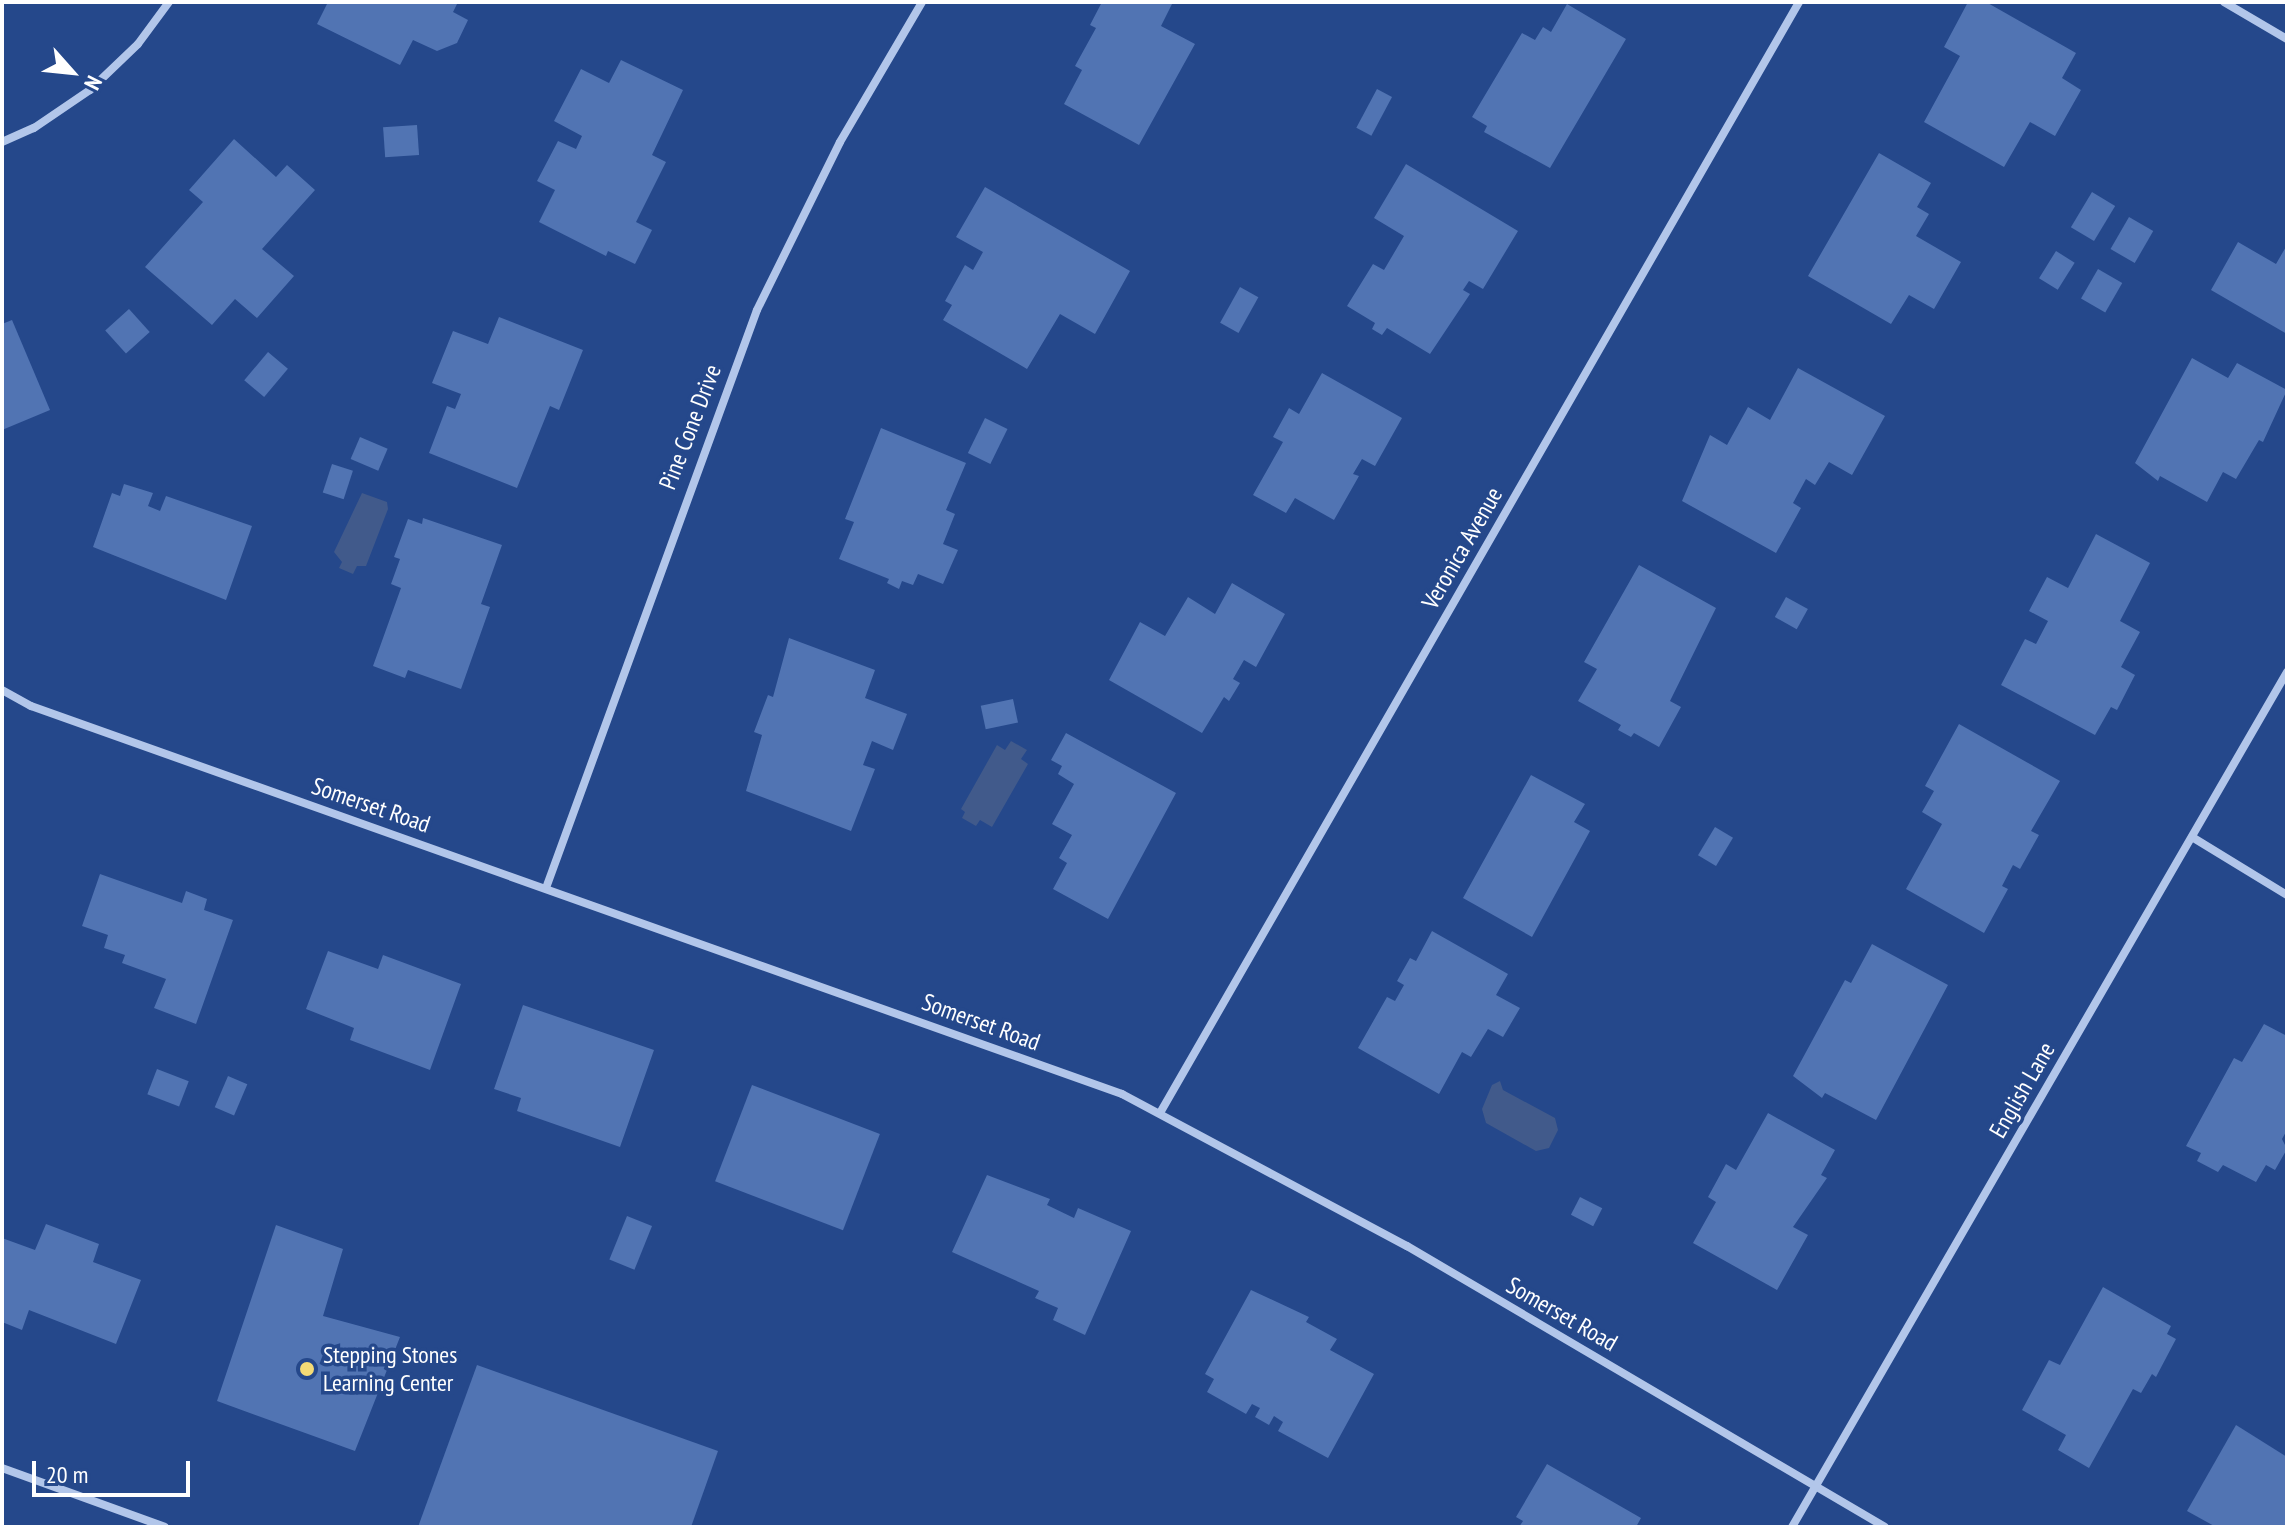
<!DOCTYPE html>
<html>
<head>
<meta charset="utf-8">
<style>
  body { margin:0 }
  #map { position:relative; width:2289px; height:1529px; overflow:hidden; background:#25488b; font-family:"PT Sans Narrow",sans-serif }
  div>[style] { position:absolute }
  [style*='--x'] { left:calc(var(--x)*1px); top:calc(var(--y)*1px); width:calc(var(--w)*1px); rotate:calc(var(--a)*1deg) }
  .water>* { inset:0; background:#415a8b }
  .building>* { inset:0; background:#5174b3; transform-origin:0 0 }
  .minor>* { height:8px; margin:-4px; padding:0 4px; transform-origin:4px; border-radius:4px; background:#b2c6ea }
  .dots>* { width:22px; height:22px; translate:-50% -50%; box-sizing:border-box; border:4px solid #25488b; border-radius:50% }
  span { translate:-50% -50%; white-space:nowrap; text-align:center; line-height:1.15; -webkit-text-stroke:7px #25488b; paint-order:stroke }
  .street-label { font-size:24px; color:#fff }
  .poi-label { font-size:24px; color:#fff }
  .left { translate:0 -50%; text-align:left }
  .frame { position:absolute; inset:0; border:4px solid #fff; pointer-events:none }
  .north { position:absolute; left:32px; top:32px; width:80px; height:80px; -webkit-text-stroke:6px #25488b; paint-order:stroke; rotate:117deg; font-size:22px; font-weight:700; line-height:32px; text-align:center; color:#fff }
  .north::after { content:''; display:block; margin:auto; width:28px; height:36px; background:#fff; clip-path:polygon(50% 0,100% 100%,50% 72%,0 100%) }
  .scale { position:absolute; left:32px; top:1461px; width:158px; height:36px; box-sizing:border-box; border:4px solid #fff; border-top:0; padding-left:10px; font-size:24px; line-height:28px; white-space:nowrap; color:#fff; -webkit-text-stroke:6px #25488b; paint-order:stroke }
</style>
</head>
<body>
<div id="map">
  <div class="water">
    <div style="clip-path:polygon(362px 493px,387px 502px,388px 509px,366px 566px,357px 566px,353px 574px,339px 568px,342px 562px,334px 552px)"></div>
    <div style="clip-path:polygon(1011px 741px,1027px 750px,1021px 759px,1028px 764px,992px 827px,980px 820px,976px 826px,962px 818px,965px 812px,961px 809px,997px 745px,1005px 750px)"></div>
    <div style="clip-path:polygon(1500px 1081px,1503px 1090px,1555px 1118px,1558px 1130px,1549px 1148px,1536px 1151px,1486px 1123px,1482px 1109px,1492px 1085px)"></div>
  </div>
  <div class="building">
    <div style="clip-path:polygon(328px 2px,458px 2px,453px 12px,468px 20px,457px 43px,437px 51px,413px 40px,400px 65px,317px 24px)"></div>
    <div style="clip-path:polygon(1102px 2px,1168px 2px,1172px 4px,1161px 26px,1195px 44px,1139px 145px,1064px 104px,1082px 70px,1075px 66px,1096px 28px,1090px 25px)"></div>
    <div style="clip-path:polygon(1968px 2px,1986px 2px,2076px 53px,2062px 78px,2081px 90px,2055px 136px,2030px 122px,2004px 167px,1924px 122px,1960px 56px,1944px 47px)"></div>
    <div style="clip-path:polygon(1567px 4px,1626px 39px,1550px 168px,1484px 132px,1487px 126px,1472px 117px,1522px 33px,1535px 40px,1543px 27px,1551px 32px)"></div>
    <div style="clip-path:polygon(621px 60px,683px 90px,652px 155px,666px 162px,636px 222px,652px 230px,635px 264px,608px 251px,606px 256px,539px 222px,555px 190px,537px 181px,558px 141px,576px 149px,582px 136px,554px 121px,581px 69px,609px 83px)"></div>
    <div style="left:1377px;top:89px;width:17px;height:44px;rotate:28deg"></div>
    <div style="left:417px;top:125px;width:30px;height:34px;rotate:86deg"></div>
    <div style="clip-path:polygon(234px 139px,276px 177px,287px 165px,315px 190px,262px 249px,294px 276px,257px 318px,235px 299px,212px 325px,145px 267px,203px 202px,189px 190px)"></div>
    <div style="clip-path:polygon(1879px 153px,1931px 183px,1917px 207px,1929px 214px,1916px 236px,1961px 262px,1934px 309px,1909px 295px,1891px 324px,1808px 276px)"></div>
    <div style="clip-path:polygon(1406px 164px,1518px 231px,1483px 289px,1469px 281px,1463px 290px,1470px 294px,1430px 354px,1387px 328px,1382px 335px,1372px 329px,1375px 323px,1347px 306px,1373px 264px,1384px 270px,1404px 236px,1374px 218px)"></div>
    <div style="clip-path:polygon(985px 187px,1130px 271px,1095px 334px,1060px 314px,1027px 369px,943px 320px,952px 305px,945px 301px,965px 265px,973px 270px,983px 252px,956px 237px)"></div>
    <div style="left:2092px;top:192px;width:27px;height:41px;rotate:31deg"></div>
    <div style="left:2129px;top:217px;width:28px;height:37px;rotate:30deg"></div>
    <div style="clip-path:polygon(2238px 242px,2276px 264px,2287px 245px,2287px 334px,2211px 290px)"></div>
    <div style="left:2056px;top:251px;width:22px;height:32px;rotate:32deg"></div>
    <div style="left:2098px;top:269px;width:28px;height:34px;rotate:30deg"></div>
    <div style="left:1240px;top:287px;width:21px;height:41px;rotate:29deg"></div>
    <div style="left:129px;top:309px;width:31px;height:32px;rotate:48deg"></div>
    <div style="clip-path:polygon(499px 317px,583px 350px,559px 410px,550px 406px,517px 488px,429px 453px,447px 406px,455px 409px,461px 394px,432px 383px,453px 331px,488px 344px)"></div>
    <div style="clip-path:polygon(12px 320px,50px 410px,2px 430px,2px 324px)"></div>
    <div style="left:268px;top:352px;width:26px;height:37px;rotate:40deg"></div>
    <div style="clip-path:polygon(2192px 358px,2228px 378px,2237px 363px,2287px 390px,2263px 442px,2259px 440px,2236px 479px,2223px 472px,2207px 502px,2160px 476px,2158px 481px,2135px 463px)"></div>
    <div style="clip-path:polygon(1798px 368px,1885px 416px,1852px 475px,1829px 462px,1815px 485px,1806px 479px,1793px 503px,1801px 508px,1776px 553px,1682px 501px,1710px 435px,1727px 445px,1748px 407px,1770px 420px)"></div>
    <div style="clip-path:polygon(1322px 373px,1402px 418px,1375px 466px,1362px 459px,1353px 474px,1359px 476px,1334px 520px,1295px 498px,1286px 513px,1253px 495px,1283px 442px,1273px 437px,1289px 408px,1299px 414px)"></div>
    <div style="left:985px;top:418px;width:25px;height:39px;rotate:26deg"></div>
    <div style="clip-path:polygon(881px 428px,966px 463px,946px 510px,955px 514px,943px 544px,958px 550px,943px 584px,918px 574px,913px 585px,902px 581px,899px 589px,887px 583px,889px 579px,839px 559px,854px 522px,845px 519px)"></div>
    <div style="left:360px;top:437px;width:30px;height:24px;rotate:23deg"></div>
    <div style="left:332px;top:464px;width:22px;height:30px;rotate:18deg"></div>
    <div style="clip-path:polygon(124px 484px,153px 493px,148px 506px,160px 511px,166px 496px,252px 526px,226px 600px,93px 547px,112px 493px,120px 496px)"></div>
    <div style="clip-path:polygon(423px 518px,502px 545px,481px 604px,490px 607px,461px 689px,408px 670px,405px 678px,373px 666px,401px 588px,391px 584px,400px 559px,394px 557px,408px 519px,422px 524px)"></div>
    <div style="clip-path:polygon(2096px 534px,2150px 563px,2120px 621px,2140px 632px,2121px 667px,2135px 675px,2117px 710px,2111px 707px,2095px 735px,2001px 685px,2025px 639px,2036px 644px,2048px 621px,2029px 611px,2047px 577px,2068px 588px)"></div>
    <div style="clip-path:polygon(1639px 565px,1716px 608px,1670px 701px,1681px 707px,1659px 747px,1634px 733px,1631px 737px,1618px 730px,1621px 725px,1578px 701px,1597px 669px,1584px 662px)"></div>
    <div style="clip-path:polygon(1232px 583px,1285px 614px,1256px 667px,1244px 660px,1233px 679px,1240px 683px,1229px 701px,1224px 697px,1202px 733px,1109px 680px,1140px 622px,1165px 636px,1188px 597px,1215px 614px)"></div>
    <div style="left:1786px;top:597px;width:25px;height:23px;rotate:29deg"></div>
    <div style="clip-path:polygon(789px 638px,875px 670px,865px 698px,907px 714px,893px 750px,872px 741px,863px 765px,875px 769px,851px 831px,746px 791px,762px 735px,754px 732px,768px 695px,773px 697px)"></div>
    <div style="left:1013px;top:699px;width:24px;height:33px;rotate:78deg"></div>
    <div style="clip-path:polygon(1959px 724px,2060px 781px,2031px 831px,2039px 835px,2020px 869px,2013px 865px,2002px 886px,2008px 889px,1984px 933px,1906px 889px,1942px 824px,1922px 812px,1934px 791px,1925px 786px)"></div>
    <div style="clip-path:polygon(1066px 733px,1176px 793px,1108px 919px,1053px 889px,1067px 863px,1059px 858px,1072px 835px,1052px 824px,1074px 784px,1058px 774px,1062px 766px,1051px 760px)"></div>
    <div style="clip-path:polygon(1531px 775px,1585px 804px,1574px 822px,1590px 831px,1532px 937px,1463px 898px)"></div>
    <div style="left:1715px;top:827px;width:21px;height:33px;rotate:31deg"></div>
    <div style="clip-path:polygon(100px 874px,182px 903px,186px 891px,207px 899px,204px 910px,233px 920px,196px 1024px,154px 1008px,166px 979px,122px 963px,125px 955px,104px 948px,108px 935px,82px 926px)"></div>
    <div style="clip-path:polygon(1432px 931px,1508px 974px,1496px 995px,1520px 1008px,1503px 1037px,1488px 1029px,1471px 1057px,1462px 1052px,1439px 1094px,1358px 1048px,1387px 997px,1395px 1001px,1404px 985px,1397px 981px,1410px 958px,1416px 961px)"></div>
    <div style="clip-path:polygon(1872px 944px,1948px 985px,1876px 1120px,1825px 1093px,1822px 1098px,1793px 1076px,1845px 980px,1851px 983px)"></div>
    <div style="clip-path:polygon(328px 951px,378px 969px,383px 955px,461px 984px,430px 1070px,350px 1040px,354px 1028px,306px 1009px)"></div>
    <div style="clip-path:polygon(523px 1005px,654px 1050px,620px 1147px,517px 1111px,521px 1098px,494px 1089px)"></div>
    <div style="clip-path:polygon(2264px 1024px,2287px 1036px,2287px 1130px,2282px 1139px,2287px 1149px,2275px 1170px,2266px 1165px,2256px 1182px,2223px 1165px,2218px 1172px,2197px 1161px,2201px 1153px,2186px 1146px,2234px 1058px,2242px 1062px)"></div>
    <div style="left:157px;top:1069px;width:34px;height:27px;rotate:21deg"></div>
    <div style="left:228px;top:1076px;width:21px;height:34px;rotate:23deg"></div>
    <div style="left:752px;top:1085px;width:137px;height:103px;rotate:21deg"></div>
    <div style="clip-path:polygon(1768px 1113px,1835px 1150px,1821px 1175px,1827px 1178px,1793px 1227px,1808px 1235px,1777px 1290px,1693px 1243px,1716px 1202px,1708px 1197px,1726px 1164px,1736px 1170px)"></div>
    <div style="clip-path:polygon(987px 1175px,1050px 1199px,1047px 1205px,1074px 1218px,1078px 1208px,1131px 1231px,1085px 1335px,1053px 1320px,1058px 1308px,1035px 1298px,1039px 1291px,952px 1252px)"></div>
    <div style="left:1580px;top:1197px;width:25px;height:20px;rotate:27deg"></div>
    <div style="left:627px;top:1216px;width:27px;height:47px;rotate:22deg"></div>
    <div style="clip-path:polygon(46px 1224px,99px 1244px,93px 1262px,141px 1280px,116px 1344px,29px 1310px,22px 1330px,2px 1322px,2px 1238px,35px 1250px)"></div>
    <div style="clip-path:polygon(276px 1225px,343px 1249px,323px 1316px,400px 1337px,355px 1451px,217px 1401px)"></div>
    <div style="clip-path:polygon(2103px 1287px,2171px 1326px,2167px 1334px,2176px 1339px,2156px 1377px,2152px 1374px,2141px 1393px,2133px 1389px,2089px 1468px,2058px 1450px,2066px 1435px,2022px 1410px,2049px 1360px,2060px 1365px)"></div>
    <div style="clip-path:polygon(1251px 1290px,1309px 1317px,1306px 1322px,1337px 1339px,1330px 1350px,1374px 1374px,1328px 1458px,1278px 1431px,1283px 1422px,1274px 1416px,1269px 1425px,1255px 1417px,1260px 1408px,1252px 1404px,1246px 1414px,1207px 1392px,1214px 1379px,1205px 1374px)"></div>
    <div style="clip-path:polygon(477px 1365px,718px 1451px,691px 1527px,418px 1527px)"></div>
    <div style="clip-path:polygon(2236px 1425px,2287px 1457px,2287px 1527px,2216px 1527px,2187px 1511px)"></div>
    <div style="clip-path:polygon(1547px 1464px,1641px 1518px,1636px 1527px,1519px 1527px,1523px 1521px,1516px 1517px)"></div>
  </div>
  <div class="minor">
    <div style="--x:2224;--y:2;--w:73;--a:30.4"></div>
    <div style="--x:2;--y:142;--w:35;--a:-24"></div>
    <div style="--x:34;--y:128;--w:68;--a:-34.2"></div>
    <div style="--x:90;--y:90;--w:66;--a:-43.8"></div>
    <div style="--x:138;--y:44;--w:52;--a:-53.6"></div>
    <div style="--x:2;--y:690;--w:33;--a:29"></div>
    <div style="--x:31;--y:706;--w:1158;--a:19.58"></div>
    <div style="--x:1122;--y:1094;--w:323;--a:28.1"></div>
    <div style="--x:1407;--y:1246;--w:554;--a:30.45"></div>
    <div style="--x:2192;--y:837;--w:111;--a:31.4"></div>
    <div style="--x:546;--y:888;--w:615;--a:-69.95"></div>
    <div style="--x:757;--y:310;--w:187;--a:-63.7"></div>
    <div style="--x:840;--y:142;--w:162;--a:-59.6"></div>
    <div style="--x:1160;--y:1113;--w:1282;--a:-60.09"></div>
    <div style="--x:2;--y:1468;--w:173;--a:19.9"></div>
    <div style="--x:1792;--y:1527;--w:988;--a:-59.93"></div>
  </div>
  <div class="dots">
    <div style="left:307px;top:1369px;background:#f4db76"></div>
  </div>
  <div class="street-label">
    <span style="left:690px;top:427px;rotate:-69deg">Pine Cone Drive</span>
    <span style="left:1462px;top:548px;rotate:-60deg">Veronica Avenue</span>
    <span style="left:371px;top:805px;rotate:19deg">Somerset Road</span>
    <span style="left:981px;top:1022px;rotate:20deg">Somerset Road</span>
    <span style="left:2022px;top:1090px;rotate:-60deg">English Lane</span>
    <span style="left:1562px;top:1314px;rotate:30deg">Somerset Road</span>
  </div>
  <div class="poi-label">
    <span class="left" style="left:323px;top:1369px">Stepping Stones<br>Learning Center</span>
  </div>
  <div class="frame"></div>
  <div class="north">N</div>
  <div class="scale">20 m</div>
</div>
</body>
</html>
